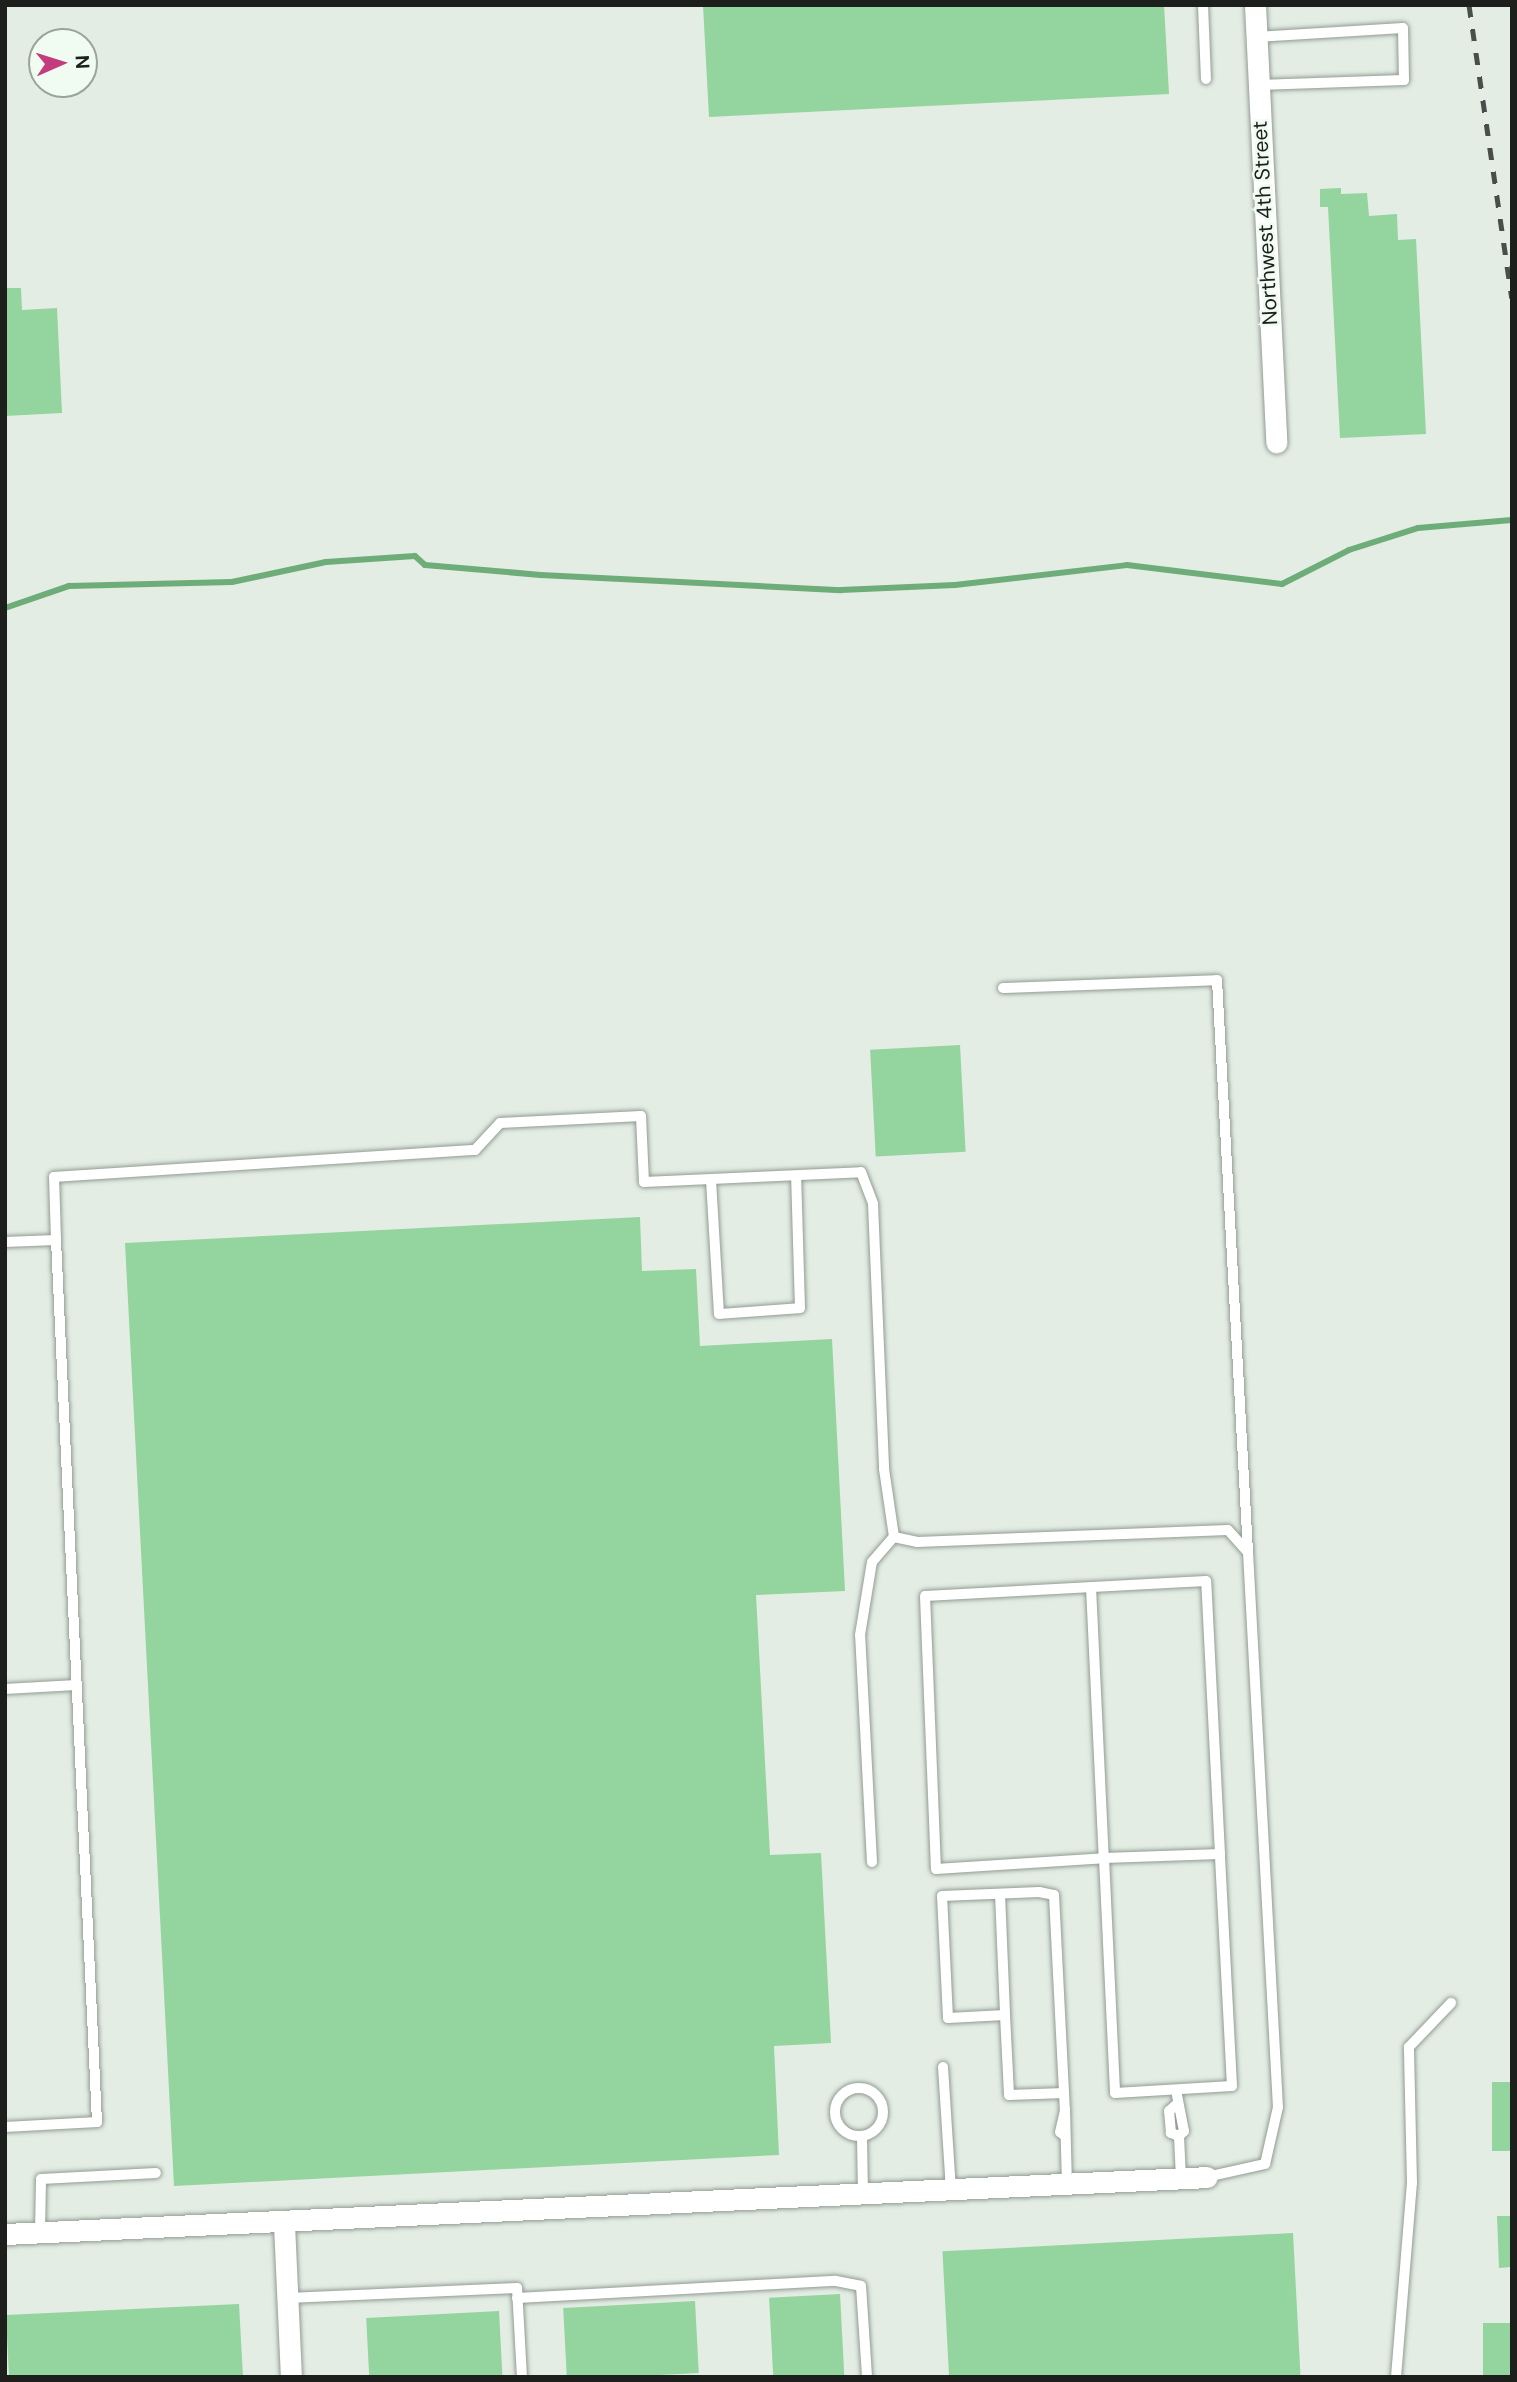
<!DOCTYPE html>
<html>
<head>
<meta charset="utf-8">
<style>
  body { margin:0 }
  #map { position:relative; width:1517px; height:2382px; overflow:hidden; background:#e3ede4; font-family:"DM Sans",sans-serif }
  div>[style] { position:absolute }
  [style*='--x'] { left:calc(var(--x)*1px); top:calc(var(--y)*1px); width:calc(var(--w)*1px); rotate:calc(var(--a)*1deg) }
  .stream>* { height:6px; margin:-3px; padding:0 3px; transform-origin:3px; border-radius:3px; background:#6ead79 }
  .building>* { inset:0; background:#94d49e; transform-origin:0 0 }
  .roads { filter:drop-shadow(0 0 2px #929c93) drop-shadow(0 0 2px #929c93) }
  .lane>* { height:10px; margin:-5px; padding:0 5px; transform-origin:5px; border-radius:5px; background:#fff }
  .lane>.ring { margin:-5px; padding:0; box-sizing:content-box; background:none; border:10px solid #fff; border-radius:50% }
  .street>* { height:21px; margin:-10.5px; padding:0 10.5px; transform-origin:10.5px; border-radius:10.5px; background:#fff }
  .rail>* { height:5px; margin-top:-2.5px; transform-origin:0; background:repeating-linear-gradient(90deg,#4a4e4a 0 12px,transparent 0 24px) }
  span { translate:-50% -50%; white-space:nowrap; text-align:center; line-height:1.15; -webkit-text-stroke:5px #f0fbf2; paint-order:stroke }
  .street-label { font-size:21px; color:#1c1f1c }
  .frame { position:absolute; inset:0; border:7px solid #1c1f1c; pointer-events:none }
  .north { position:absolute; left:28px; top:28px; width:70px; height:70px; box-sizing:border-box; background:#f0fbf2; border:2px solid #9ba39c; border-radius:50%; rotate:87deg; font-size:19px; font-weight:700; line-height:28px; text-align:center; color:#1c1f1c }
  .north::after { content:''; display:block; margin:auto; width:24px; height:32px; background:#c23c7e; clip-path:polygon(50% 0,100% 100%,50% 72%,0 100%) }
</style>
</head>
<body>
<div id="map">
  <div class="stream">
    <div style="--x:5;--y:608;--w:68;--a:-19"></div>
    <div style="--x:69;--y:586;--w:163;--a:-1.4"></div>
    <div style="--x:232;--y:582;--w:96;--a:-12"></div>
    <div style="--x:326;--y:562;--w:89;--a:-3.9"></div>
    <div style="--x:415;--y:556;--w:13;--a:42"></div>
    <div style="--x:425;--y:565;--w:116;--a:4.9"></div>
    <div style="--x:541;--y:575;--w:300;--a:2.9"></div>
    <div style="--x:841;--y:590;--w:114;--a:-2.5"></div>
    <div style="--x:955;--y:585;--w:173;--a:-6.6"></div>
    <div style="--x:1127;--y:565;--w:156;--a:7"></div>
    <div style="--x:1282;--y:584;--w:75;--a:-26.9"></div>
    <div style="--x:1349;--y:550;--w:72;--a:-17.7"></div>
    <div style="--x:1418;--y:528;--w:94;--a:-4.9"></div>
  </div>
  <div class="building">
    <div style="clip-path:polygon(703px 5px,1164px 5px,1169px 94px,709px 117px)"></div>
    <div style="clip-path:polygon(1341px 188px,1341px 194px,1367px 193px,1369px 216px,1397px 214px,1398px 240px,1416px 239px,1426px 434px,1340px 438px,1328px 207px,1320px 207px,1320px 189px)"></div>
    <div style="clip-path:polygon(5px 288px,21px 288px,22px 310px,57px 308px,62px 413px,5px 416px)"></div>
    <div style="left:960px;top:1045px;width:107px;height:90px;rotate:87deg"></div>
    <div style="clip-path:polygon(640px 1217px,642px 1271px,696px 1269px,700px 1346px,832px 1339px,845px 1591px,756px 1595px,770px 1855px,821px 1853px,831px 2043px,774px 2046px,779px 2155px,174px 2186px,125px 1243px)"></div>
    <div style="left:1492px;top:2082px;width:20px;height:69px"></div>
    <div style="clip-path:polygon(1497px 2216px,1512px 2216px,1512px 2267px,1499px 2268px)"></div>
    <div style="left:1293px;top:2233px;width:144px;height:351px;rotate:87deg"></div>
    <div style="left:840px;top:2294px;width:83px;height:71px;rotate:87deg"></div>
    <div style="left:695px;top:2301px;width:72px;height:132px;rotate:87deg"></div>
    <div style="clip-path:polygon(239px 2304px,243px 2377px,9px 2377px,6px 2315px)"></div>
    <div style="left:499px;top:2311px;width:66px;height:133px;rotate:87deg"></div>
    <div style="left:1512px;top:2323px;width:54px;height:29px;rotate:90deg"></div>
  </div>
  <div class="roads">
    <div class="lane">
      <div style="--x:1203;--y:5;--w:74;--a:87.7"></div>
      <div style="--x:1256;--y:37;--w:147;--a:-3.5"></div>
      <div style="--x:1403;--y:28;--w:52;--a:88.9"></div>
      <div style="--x:1404;--y:80;--w:146;--a:178"></div>
      <div style="--x:1003;--y:988;--w:214;--a:-2.1"></div>
      <div style="--x:1217;--y:980;--w:573;--a:86.9"></div>
      <div style="--x:711;--y:1180;--w:134;--a:86.6"></div>
      <div style="--x:719;--y:1314;--w:81;--a:-4.2"></div>
      <div style="--x:800;--y:1308;--w:132;--a:-91.7"></div>
      <div style="--x:56;--y:1240;--w:63;--a:-91.8"></div>
      <div style="--x:54;--y:1177;--w:422;--a:-3.7"></div>
      <div style="--x:475;--y:1150;--w:37;--a:-47"></div>
      <div style="--x:500;--y:1123;--w:141;--a:-2.8"></div>
      <div style="--x:641;--y:1116;--w:66;--a:87.4"></div>
      <div style="--x:644;--y:1182;--w:217;--a:-2.6"></div>
      <div style="--x:861;--y:1172;--w:34;--a:69"></div>
      <div style="--x:873;--y:1204;--w:265;--a:87.6"></div>
      <div style="--x:884;--y:1469;--w:69;--a:81.6"></div>
      <div style="--x:894;--y:1537;--w:24;--a:12"></div>
      <div style="--x:917;--y:1542;--w:311;--a:-2.2"></div>
      <div style="--x:1228;--y:1530;--w:30;--a:48"></div>
      <div style="--x:1248;--y:1552;--w:556;--a:86.91"></div>
      <div style="--x:1278;--y:2107;--w:58;--a:102.8"></div>
      <div style="--x:1265;--y:2164;--w:59;--a:167.4"></div>
      <div style="--x:5;--y:1242;--w:51;--a:-2.2"></div>
      <div style="--x:56;--y:1240;--w:883;--a:87.34"></div>
      <div style="--x:97;--y:2122;--w:92;--a:176.9"></div>
      <div style="--x:1091;--y:1587;--w:271;--a:87.3"></div>
      <div style="--x:1104;--y:1858;--w:235;--a:87.3"></div>
      <div style="--x:1115;--y:2093;--w:117;--a:-3.4"></div>
      <div style="--x:1232;--y:2086;--w:232;--a:-93"></div>
      <div style="--x:1220;--y:1854;--w:273;--a:-92.9"></div>
      <div style="--x:1206;--y:1581;--w:58;--a:177"></div>
      <div style="--x:1148;--y:1584;--w:223;--a:176.9"></div>
      <div style="--x:925;--y:1596;--w:273;--a:87.7"></div>
      <div style="--x:936;--y:1869;--w:168;--a:-3.7"></div>
      <div style="--x:1104;--y:1858;--w:116;--a:-2"></div>
      <div style="--x:5;--y:1689;--w:71;--a:-3.2"></div>
      <div style="--x:872;--y:1862;--w:227;--a:-93"></div>
      <div style="--x:860;--y:1635;--w:74;--a:-80.7"></div>
      <div style="--x:872;--y:1562;--w:33;--a:-49"></div>
      <div style="--x:1000;--y:1894;--w:121;--a:87.6"></div>
      <div style="--x:1005;--y:2015;--w:57;--a:177"></div>
      <div style="--x:948;--y:2018;--w:122;--a:-92.8"></div>
      <div style="--x:942;--y:1896;--w:97;--a:-2.4"></div>
      <div style="--x:1039;--y:1892;--w:15;--a:11"></div>
      <div style="--x:1054;--y:1895;--w:215;--a:87.1"></div>
      <div style="--x:1005;--y:2015;--w:80;--a:87.1"></div>
      <div style="--x:1009;--y:2095;--w:55;--a:-2.1"></div>
      <div style="--x:943;--y:2067;--w:123;--a:86.3"></div>
      <div class="ring" style="left:835px;top:2088px;width:38px;height:38px"></div>
      <div style="--x:1176;--y:2090;--w:42;--a:79"></div>
      <div style="--x:1184;--y:2131;--w:7;--a:135"></div>
      <div style="--x:1179;--y:2136;--w:9;--a:-159"></div>
      <div style="--x:1171;--y:2133;--w:22;--a:-95"></div>
      <div style="--x:1169;--y:2111;--w:11;--a:-41"></div>
      <div style="--x:1065;--y:2136;--w:6;--a:-141"></div>
      <div style="--x:1060;--y:2132;--w:23;--a:-77"></div>
      <div style="--x:1065;--y:2110;--w:74;--a:88.5"></div>
      <div style="--x:1179;--y:2136;--w:42;--a:87.3"></div>
      <div style="--x:862;--y:2137;--w:57;--a:89"></div>
      <div style="--x:40;--y:2233;--w:54;--a:-88.9"></div>
      <div style="--x:41;--y:2179;--w:115;--a:-3"></div>
      <div style="--x:287;--y:2298;--w:230;--a:-2.5"></div>
      <div style="--x:517;--y:2288;--w:89;--a:86.8"></div>
      <div style="--x:517;--y:2298;--w:319;--a:-3.1"></div>
      <div style="--x:836;--y:2281;--w:25;--a:11"></div>
      <div style="--x:861;--y:2286;--w:91;--a:86.2"></div>
      <div style="--x:1396;--y:2377;--w:195;--a:-85.3"></div>
      <div style="--x:1412;--y:2183;--w:136;--a:-91.3"></div>
      <div style="--x:1409;--y:2047;--w:61;--a:-46.3"></div>
    </div>
    <div class="street">
      <div style="--x:1255;--y:5;--w:438;--a:87.2"></div>
      <div style="--x:284;--y:2224;--w:153;--a:87.4"></div>
      <div style="--x:5;--y:2234;--w:1203;--a:-2.71"></div>
    </div>
  </div>
  <div class="rail">
    <div style="--x:1469;--y:5;--w:296;--a:81.7"></div>
  </div>
  <div class="street-label">
    <span style="left:1265px;top:223px;rotate:-93deg">Northwest 4th Street</span>
  </div>
  <div class="frame"></div>
  <div class="north">N</div>
</div>
</body>
</html>
